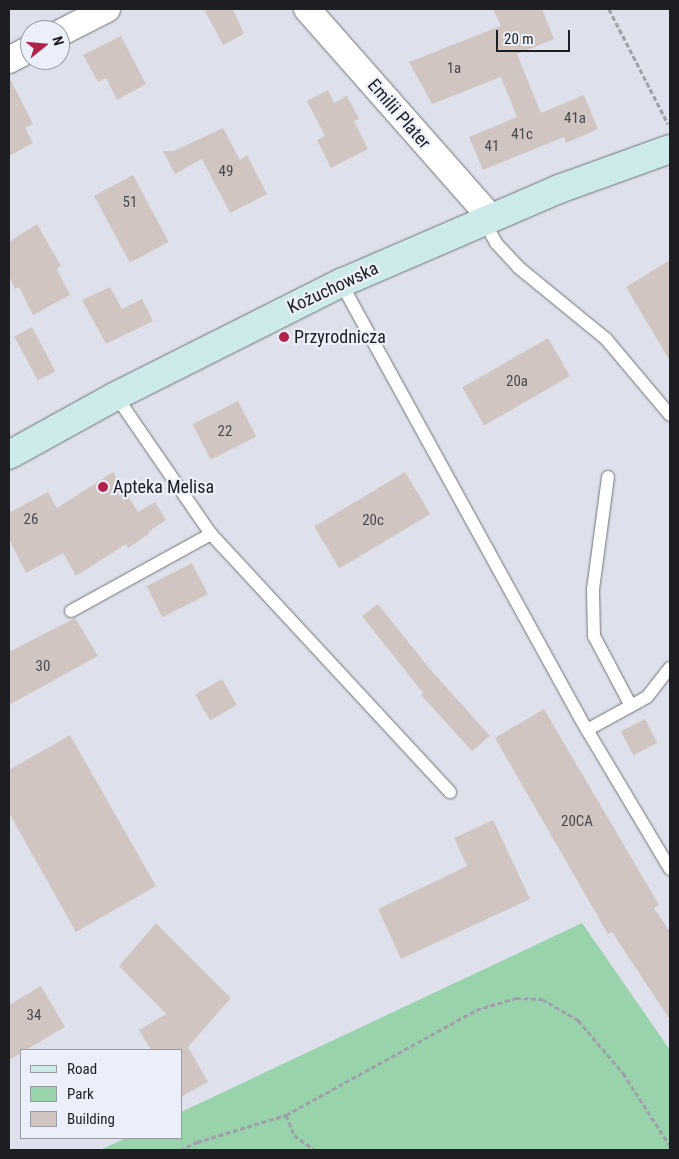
<!DOCTYPE html>
<html>
<head>
<meta charset="utf-8">
<style>
  body { margin:0 }
  #map { position:relative; width:679px; height:1159px; overflow:hidden; background:#dee1eb; font-family:"Roboto Condensed",sans-serif }
  div>[style] { position:absolute }
  [style*='--x'] { left:calc(var(--x)*1px); top:calc(var(--y)*1px); width:calc(var(--w)*1px); rotate:calc(var(--a)*1deg) }
  .green>* { inset:0; background:#99d3ab }
  .building>* { inset:0; background:#d1c5c2; transform-origin:0 0 }
  .path>* { height:3px; margin-top:-1.5px; transform-origin:0; background:repeating-linear-gradient(90deg,#9fa1a9 0 5px,transparent 0 7.5px) }
  .roads { filter:drop-shadow(0 0 1px #6f737b) drop-shadow(0 0 1px #6f737b) }
  .service>* { height:12px; margin:-6px; padding:0 6px; transform-origin:6px; border-radius:6px; background:#fff }
  .minor>* { height:26px; margin:-13px; padding:0 13px; transform-origin:13px; border-radius:13px; background:#fff }
  .secondary>* { height:28px; margin:-14px; padding:0 14px; transform-origin:14px; border-radius:14px; background:#cdeaeb }
  .dots>* { width:14px; height:14px; translate:-50% -50%; box-sizing:border-box; border:2px solid #ebeff9; border-radius:50% }
  span { translate:-50% -50%; white-space:nowrap; text-align:center; line-height:1.15; -webkit-text-stroke:4.5px #ebeff9; paint-order:stroke }
  .number-label { font-size:15px; color:#4a484a }
  .number-label span { -webkit-text-stroke-width:0 }
  .street-label { font-size:18px; color:#1d1e22 }
  .poi-label { font-size:18px; color:#1d1e22 }
  .left { translate:0 -50%; text-align:left }
  .frame { position:absolute; inset:0; border:10px solid #1d1e22; pointer-events:none }
  .legend { position:absolute; left:20px; top:1049px; width:162px; height:90px; box-sizing:border-box; background:#ebeff9; border:1px solid #999ba3; margin:0; padding:6px 9px; list-style:none; font-size:15px; color:#1d1e22 }
  .legend li { display:flex; align-items:center; gap:10px; height:25px }
  .legend b { width:25px; border:1px solid #999ba3 }
  .north { position:absolute; left:20px; top:20px; width:50px; height:50px; box-sizing:border-box; background:#ebeff9; border:1px solid #999ba3; border-radius:50%; rotate:73deg; font-size:14px; font-weight:700; line-height:20px; text-align:center; color:#1d1e22 }
  .north::after { content:''; display:block; margin:auto; width:18px; height:22px; background:#b22149; clip-path:polygon(50% 0,100% 100%,50% 72%,0 100%) }
  .scale { position:absolute; left:496px; top:30px; width:74px; height:22px; box-sizing:border-box; border:2px solid #1d1e22; border-top:0; padding-left:6px; font-size:15px; line-height:18px; white-space:nowrap; color:#1d1e22; -webkit-text-stroke:4px #ebeff9; paint-order:stroke }
</style>
</head>
<body>
<div id="map">
  <div class="green">
    <div style="clip-path:polygon(582px 923px,670px 1050px,670px 1150px,100px 1150px,126px 1138px,181px 1138px,181px 1112px)"></div>
  </div>
  <div class="building">
    <div style="clip-path:polygon(204px 9px,233px 9px,244px 34px,223px 45px)"></div>
    <div style="clip-path:polygon(493px 9px,542px 9px,554px 39px,517px 54px,541px 113px,584px 95px,598px 129px,566px 143px,564px 137px,483px 170px,469px 137px,517px 117px,501px 77px,432px 104px,409px 62px,501px 26px)"></div>
    <div style="clip-path:polygon(121px 36px,146px 84px,117px 100px,106px 78px,98px 82px,83px 55px)"></div>
    <div style="clip-path:polygon(9px 77px,33px 124px,25px 128px,33px 143px,9px 156px)"></div>
    <div style="clip-path:polygon(328px 90px,334px 103px,347px 96px,359px 119px,354px 121px,368px 149px,331px 168px,317px 140px,325px 136px,307px 101px)"></div>
    <div style="clip-path:polygon(223px 128px,240px 160px,247px 155px,267px 194px,230px 213px,202px 159px,175px 174px,163px 151px,174px 151px)"></div>
    <div style="left:133px;top:175px;width:76px;height:44px;rotate:62deg"></div>
    <div style="clip-path:polygon(37px 224px,61px 266px,57px 269px,70px 295px,33px 315px,19px 287px,15px 289px,9px 276px,9px 242px)"></div>
    <div style="clip-path:polygon(670px 260px,670px 361px,626px 287px)"></div>
    <div style="clip-path:polygon(110px 287px,122px 309px,142px 299px,153px 321px,106px 344px,82px 300px)"></div>
    <div style="left:32px;top:327px;width:50px;height:20px;rotate:62deg"></div>
    <div style="left:548px;top:338px;width:44px;height:99px;rotate:60deg"></div>
    <div style="left:238px;top:401px;width:40px;height:51px;rotate:63deg"></div>
    <div style="clip-path:polygon(113px 472px,138px 512px,155px 502px,166px 520px,148px 532px,149px 534px,128px 548px,126px 544px,76px 576px,63px 553px,26px 573px,9px 539px,9px 513px,48px 492px,57px 508px)"></div>
    <div style="left:405px;top:472px;width:49px;height:106px;rotate:59deg"></div>
    <div style="left:192px;top:563px;width:35px;height:51px;rotate:63deg"></div>
    <div style="clip-path:polygon(378px 604px,429px 668px,490px 736px,472px 751px,421px 695px,423px 693px,362px 616px)"></div>
    <div style="clip-path:polygon(75px 618px,98px 656px,9px 705px,9px 652px)"></div>
    <div style="left:222px;top:679px;width:30px;height:31px;rotate:60deg"></div>
    <div style="clip-path:polygon(544px 709px,659px 905px,654px 908px,670px 932px,670px 1020px,612px 932px,608px 934px,495px 738px)"></div>
    <div style="left:645px;top:719px;width:27px;height:27px;rotate:63deg"></div>
    <div style="clip-path:polygon(70px 735px,156px 886px,76px 932px,9px 813px,9px 770px)"></div>
    <div style="clip-path:polygon(493px 820px,530px 899px,401px 959px,378px 909px,467px 866px,454px 838px)"></div>
    <div style="clip-path:polygon(156px 923px,231px 998px,188px 1047px,208px 1082px,181px 1097px,181px 1050px,151px 1050px,139px 1030px,166px 1014px,119px 966px)"></div>
    <div style="clip-path:polygon(41px 986px,65px 1027px,9px 1060px,9px 1005px)"></div>
  </div>
  <div class="path">
    <div style="--x:609;--y:9;--w:129;--a:62.8"></div>
    <div style="--x:286;--y:1115;--w:22;--a:68"></div>
    <div style="--x:294;--y:1135;--w:26;--a:36"></div>
    <div style="--x:180;--y:1150;--w:19;--a:-25"></div>
    <div style="--x:197;--y:1142;--w:93;--a:-16.9"></div>
    <div style="--x:286;--y:1115;--w:217;--a:-28.9"></div>
    <div style="--x:476;--y:1010;--w:42;--a:-16.7"></div>
    <div style="--x:516;--y:998;--w:26;--a:2"></div>
    <div style="--x:542;--y:999;--w:42;--a:30.3"></div>
    <div style="--x:578;--y:1020;--w:70;--a:49.7"></div>
    <div style="--x:623;--y:1073;--w:87;--a:57.2"></div>
  </div>
  <div class="roads">
    <div class="service">
      <div style="--x:484;--y:221;--w:25;--a:61"></div>
      <div style="--x:496;--y:243;--w:33;--a:47"></div>
      <div style="--x:518;--y:267;--w:114;--a:39.3"></div>
      <div style="--x:606;--y:339;--w:99;--a:49.9"></div>
      <div style="--x:341;--y:283;--w:496;--a:61.2"></div>
      <div style="--x:580;--y:718;--w:176;--a:59.2"></div>
      <div style="--x:116;--y:396;--w:168;--a:55.5"></div>
      <div style="--x:211;--y:534;--w:352;--a:47.2"></div>
      <div style="--x:608;--y:477;--w:114;--a:97.6"></div>
      <div style="--x:593;--y:590;--w:46;--a:88.8"></div>
      <div style="--x:594;--y:636;--w:79;--a:62.1"></div>
      <div style="--x:71;--y:611;--w:160;--a:-28.8"></div>
      <div style="--x:587;--y:730;--w:68;--a:-28.8"></div>
      <div style="--x:647;--y:697;--w:37;--a:-52"></div>
    </div>
    <div class="minor">
      <div style="--x:307;--y:9;--w:278;--a:48.6"></div>
      <div style="--x:60;--y:33;--w:53;--a:-27.1"></div>
      <div style="--x:9;--y:60;--w:24;--a:-28"></div>
    </div>
    <div class="secondary">
      <div style="--x:9;--y:455;--w:122;--a:-28.9"></div>
      <div style="--x:116;--y:396;--w:252;--a:-26.7"></div>
      <div style="--x:341;--y:283;--w:237;--a:-23.3"></div>
      <div style="--x:559;--y:189;--w:118;--a:-19.8"></div>
    </div>
  </div>
  <div class="dots">
    <div style="left:284px;top:337px;background:#b22149"></div>
    <div style="left:103px;top:487px;background:#b22149"></div>
  </div>
  <div class="number-label">
    <span style="left:454px;top:69px">1a</span>
    <span style="left:575px;top:119px">41a</span>
    <span style="left:522px;top:135px">41c</span>
    <span style="left:492px;top:147px">41</span>
    <span style="left:226px;top:172px">49</span>
    <span style="left:130px;top:203px">51</span>
    <span style="left:517px;top:382px">20a</span>
    <span style="left:225px;top:432px">22</span>
    <span style="left:31px;top:520px">26</span>
    <span style="left:373px;top:521px">20c</span>
    <span style="left:43px;top:667px">30</span>
    <span style="left:577px;top:822px">20CA</span>
    <span style="left:34px;top:1016px">34</span>
  </div>
  <div class="street-label">
    <span style="left:399px;top:114px;rotate:49deg">Emilii Plater</span>
    <span style="left:333px;top:288px;rotate:-25deg">Kożuchowska</span>
  </div>
  <div class="poi-label">
    <span class="left" style="left:294px;top:337px">Przyrodnicza</span>
    <span class="left" style="left:113px;top:487px">Apteka Melisa</span>
  </div>
  <div class="frame"></div>
  <ul class="legend">
  <li><b style="height:6px;background:#cdeaeb"></b>Road</li>
  <li><b style="height:14px;background:#99d3ab"></b>Park</li>
  <li><b style="height:14px;background:#d1c5c2"></b>Building</li>
  </ul>
  <div class="north">N</div>
  <div class="scale">20 m</div>
</div>
</body>
</html>
